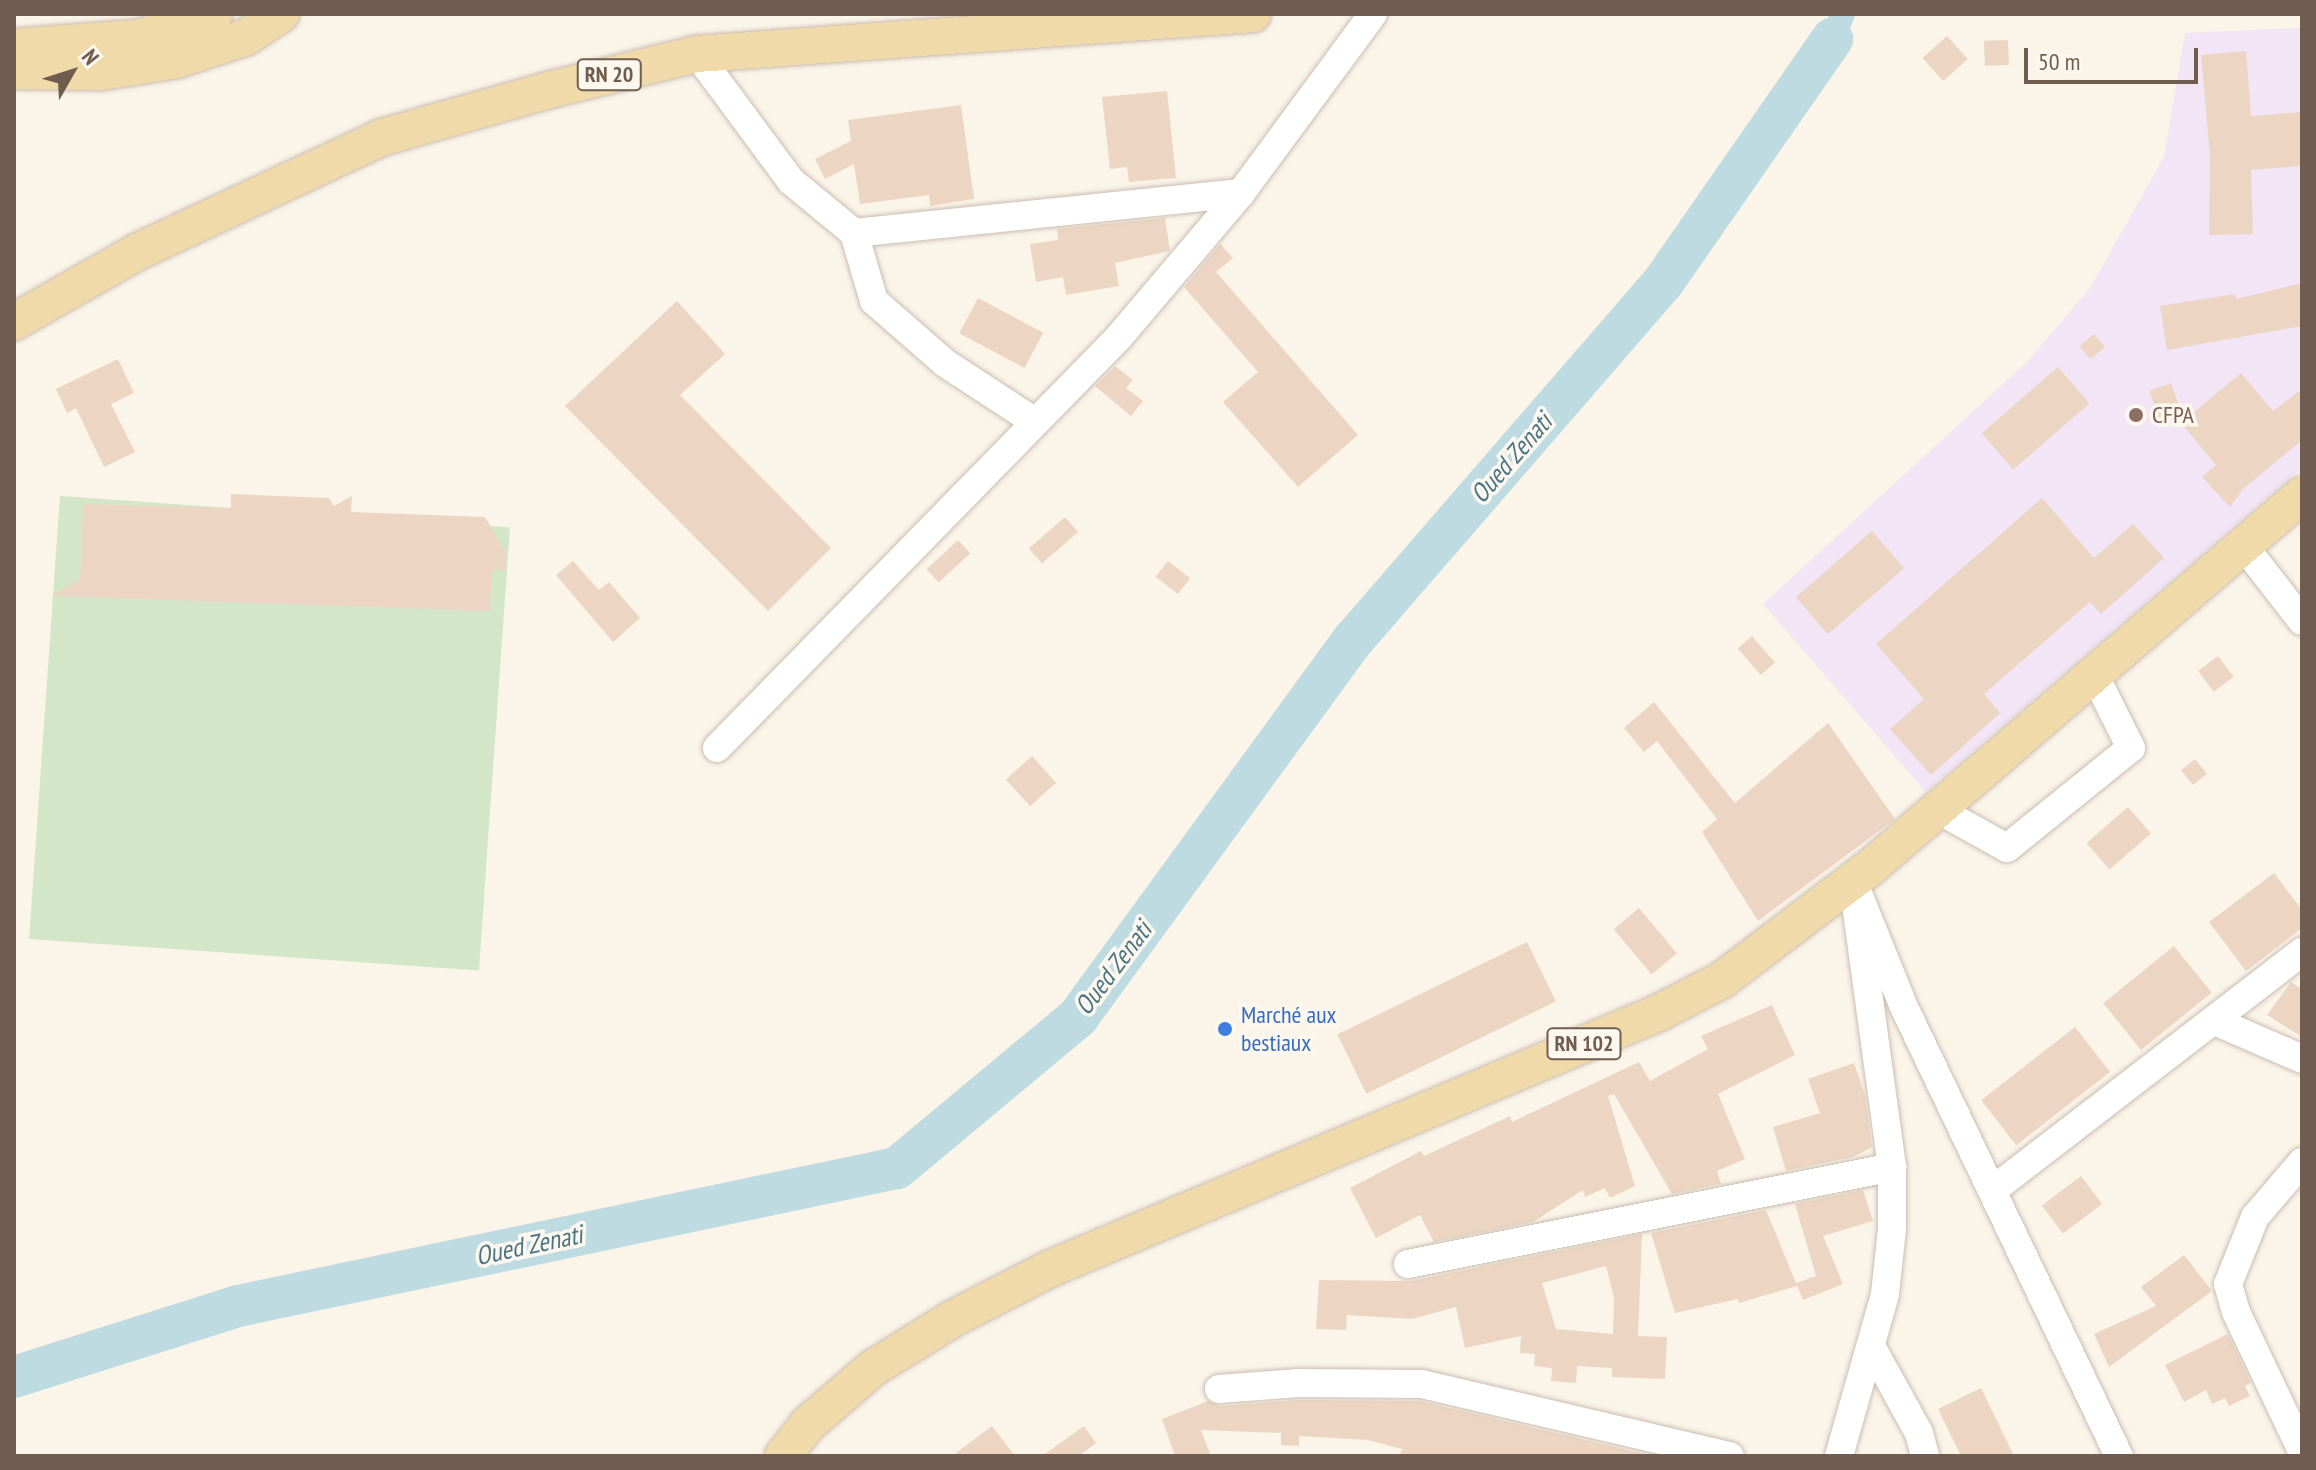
<!DOCTYPE html>
<html>
<head>
<meta charset="utf-8">
<style>
  body { margin:0 }
  #map { position:relative; width:2316px; height:1470px; overflow:hidden; background:#faf4e9; font-family:"PT Sans Narrow",sans-serif }
  div>[style] { position:absolute }
  [style*='--x'] { left:calc(var(--x)*1px); top:calc(var(--y)*1px); width:calc(var(--w)*1px); rotate:calc(var(--a)*1deg) }
  .education>* { inset:0; background:#f1e5f6 }
  .green>* { inset:0; background:#d3e6c8; transform-origin:0 0 }
  .canal>* { height:24px; margin:-12px; padding:0 12px; transform-origin:12px; border-radius:12px; background:#bfdbe2 }
  .river>* { height:42px; margin:-21px; padding:0 21px; transform-origin:21px; border-radius:21px; background:#bfdbe2 }
  .building>* { inset:0; background:#ecd6c3; transform-origin:0 0 }
  .roads { filter:drop-shadow(0 0 2px #cbbdb0) drop-shadow(0 0 2px #cbbdb0) }
  .minor>* { height:28px; margin:-14px; padding:0 14px; transform-origin:14px; border-radius:14px; background:#fff }
  .major>* { height:36px; margin:-18px; padding:0 18px; transform-origin:18px; border-radius:18px; background:#f1daa9 }
  .dots>* { width:22px; height:22px; translate:-50% -50%; box-sizing:border-box; border:4px solid #fdf8ef; border-radius:50% }
  span { translate:-50% -50%; white-space:nowrap; text-align:center; line-height:1.15; -webkit-text-stroke:7px #fdf8ef; paint-order:stroke }
  .shield-label span { padding:2px 6px; background:#fdf8ef; border:2px solid; border-radius:6px; -webkit-text-stroke-width:0 }
  .shield-label { font-size:22px; color:#715d4f; font-weight:700 }
  .education-label { font-size:24px; color:#785e54 }
  .left { translate:0 -50%; text-align:left }
  .shop-label { font-size:24px; color:#366cbe }
  .water-label { font-size:26px; color:#4c7582; font-style:italic }
  .frame { position:absolute; inset:0; border:16px solid #715d4f; pointer-events:none }
  .north { position:absolute; left:32px; top:32px; width:80px; height:80px; -webkit-text-stroke:6px #fdf8ef; paint-order:stroke; rotate:51deg; font-size:22px; font-weight:700; line-height:32px; text-align:center; color:#715d4f }
  .north::after { content:''; display:block; margin:auto; width:28px; height:36px; background:#715d4f; clip-path:polygon(50% 0,100% 100%,50% 72%,0 100%) }
  .scale { position:absolute; left:2024px; top:48px; width:174px; height:36px; box-sizing:border-box; border:4px solid #715d4f; border-top:0; padding-left:10px; font-size:24px; line-height:28px; white-space:nowrap; color:#715d4f; -webkit-text-stroke:6px #fdf8ef; paint-order:stroke }
</style>
</head>
<body>
<div id="map">
  <div class="education">
    <div style="clip-path:polygon(2302px 28px,2302px 468px,1926px 792px,1763px 604px,2027px 362px,2090px 288px,2164px 157px,2185px 33px)"></div>
  </div>
  <div class="green">
    <div style="left:60px;top:496px;width:451px;height:444px;rotate:4deg"></div>
  </div>
  <div class="canal">
    <div style="--x:1832;--y:39;--w:27;--a:-66"></div>
  </div>
  <div class="river">
    <div style="--x:14;--y:1377;--w:235;--a:-17.6"></div>
    <div style="--x:238;--y:1306;--w:673;--a:-11.83"></div>
    <div style="--x:897;--y:1168;--w:236;--a:-39.8"></div>
    <div style="--x:1078;--y:1017;--w:468;--a:-53.9"></div>
    <div style="--x:1354;--y:639;--w:474;--a:-49.1"></div>
    <div style="--x:1664;--y:281;--w:295;--a:-55.2"></div>
  </div>
  <div class="building">
    <div style="left:1947px;top:36px;width:31px;height:33px;rotate:48deg"></div>
    <div style="left:2008px;top:40px;width:25px;height:24px;rotate:88deg"></div>
    <div style="clip-path:polygon(2246px 51px,2251px 116px,2302px 112px,2302px 166px,2251px 170px,2253px 234px,2209px 235px,2210px 155px,2201px 55px)"></div>
    <div style="clip-path:polygon(1167px 91px,1176px 178px,1129px 182px,1127px 167px,1110px 169px,1102px 97px)"></div>
    <div style="clip-path:polygon(961px 105px,974px 199px,930px 206px,929px 195px,860px 204px,854px 164px,825px 179px,815px 159px,851px 141px,848px 120px)"></div>
    <div style="clip-path:polygon(1165px 218px,1170px 251px,1115px 263px,1119px 286px,1066px 295px,1063px 277px,1036px 282px,1030px 244px,1058px 240px,1057px 229px)"></div>
    <div style="clip-path:polygon(1220px 244px,1233px 258px,1216px 272px,1358px 435px,1298px 487px,1223px 402px,1258px 372px,1184px 287px)"></div>
    <div style="clip-path:polygon(2302px 283px,2302px 326px,2167px 350px,2160px 306px,2235px 294px,2236px 299px)"></div>
    <div style="left:978px;top:298px;width:74px;height:40px;rotate:28deg"></div>
    <div style="clip-path:polygon(677px 301px,725px 354px,680px 395px,831px 548px,768px 611px,565px 406px)"></div>
    <div style="left:2094px;top:334px;width:17px;height:19px;rotate:50deg"></div>
    <div style="clip-path:polygon(118px 359px,134px 393px,111px 404px,135px 452px,104px 467px,76px 408px,67px 413px,56px 389px)"></div>
    <div style="clip-path:polygon(1115px 366px,1133px 380px,1126px 388px,1143px 401px,1131px 416px,1095px 386px)"></div>
    <div style="left:2058px;top:367px;width:48px;height:101px;rotate:49deg"></div>
    <div style="clip-path:polygon(2241px 373px,2273px 411px,2302px 389px,2302px 440px,2243px 489px,2230px 507px,2202px 477px,2216px 465px,2181px 423px)"></div>
    <div style="left:2171px;top:383px;width:30px;height:23px;rotate:70deg"></div>
    <div style="clip-path:polygon(231px 494px,329px 498px,334px 506px,352px 496px,351px 512px,485px 517px,506px 553px,505px 570px,492px 570px,490px 611px,51px 596px,80px 579px,83px 504px,231px 508px)"></div>
    <div style="clip-path:polygon(2042px 498px,2094px 558px,2133px 524px,2164px 558px,2101px 614px,2090px 602px,1984px 694px,2000px 713px,1931px 775px,1890px 729px,1924px 699px,1876px 644px)"></div>
    <div style="left:1065px;top:517px;width:20px;height:48px;rotate:49deg"></div>
    <div style="left:1872px;top:531px;width:49px;height:101px;rotate:49deg"></div>
    <div style="left:958px;top:540px;width:18px;height:43px;rotate:47deg"></div>
    <div style="clip-path:polygon(573px 561px,599px 590px,609px 582px,640px 618px,613px 642px,556px 575px)"></div>
    <div style="left:1168px;top:561px;width:28px;height:20px;rotate:38deg"></div>
    <div style="left:1752px;top:636px;width:35px;height:19px;rotate:49deg"></div>
    <div style="left:2218px;top:656px;width:26px;height:25px;rotate:53deg"></div>
    <div style="clip-path:polygon(1654px 702px,1735px 803px,1828px 723px,1895px 819px,1758px 921px,1702px 832px,1717px 819px,1657px 741px,1644px 752px,1624px 728px)"></div>
    <div style="left:1032px;top:756px;width:36px;height:35px;rotate:48deg"></div>
    <div style="left:2195px;top:759px;width:19px;height:18px;rotate:51deg"></div>
    <div style="left:2128px;top:807px;width:35px;height:55px;rotate:49deg"></div>
    <div style="clip-path:polygon(2274px 873px,2302px 910px,2302px 928px,2246px 971px,2209px 922px)"></div>
    <div style="left:1639px;top:908px;width:59px;height:33px;rotate:50deg"></div>
    <div style="left:1527px;top:942px;width:66px;height:211px;rotate:64deg"></div>
    <div style="left:2174px;top:946px;width:60px;height:91px;rotate:51deg"></div>
    <div style="clip-path:polygon(2291px 982px,2302px 989px,2302px 1037px,2267px 1015px)"></div>
    <div style="clip-path:polygon(1772px 1005px,1795px 1055px,1718px 1094px,1745px 1159px,1717px 1171px,1721px 1184px,1672px 1194px,1614px 1094px,1608px 1096px,1635px 1186px,1610px 1198px,1605px 1188px,1585px 1197px,1583px 1190px,1533px 1222px,1434px 1242px,1420px 1215px,1376px 1238px,1350px 1188px,1421px 1151px,1424px 1156px,1510px 1116px,1512px 1122px,1639px 1062px,1650px 1081px,1708px 1049px,1701px 1036px)"></div>
    <div style="left:2075px;top:1027px;width:57px;height:119px;rotate:52deg"></div>
    <div style="clip-path:polygon(1854px 1063px,1865px 1095px,1872px 1147px,1853px 1157px,1786px 1171px,1773px 1127px,1820px 1113px,1808px 1079px)"></div>
    <div style="left:2081px;top:1176px;width:35px;height:49px;rotate:53deg"></div>
    <div style="clip-path:polygon(1863px 1190px,1873px 1221px,1823px 1236px,1843px 1284px,1803px 1300px,1797px 1286px,1739px 1303px,1738px 1299px,1675px 1313px,1651px 1233px,1766px 1210px,1796px 1283px,1816px 1276px,1795px 1204px)"></div>
    <div style="clip-path:polygon(evenodd,1642px 1234px,1638px 1336px,1667px 1337px,1665px 1379px,1612px 1377px,1612px 1368px,1577px 1366px,1576px 1383px,1551px 1381px,1552px 1368px,1534px 1366px,1535px 1354px,1520px 1353px,1521px 1336px,1465px 1348px,1456px 1307px,1412px 1319px,1347px 1315px,1346px 1330px,1316px 1329px,1319px 1280px,1411px 1281px,1642px 1234px,1606px 1266px,1614px 1298px,1613px 1334px,1556px 1329px,1542px 1283px,1606px 1266px)"></div>
    <div style="clip-path:polygon(2184px 1255px,2212px 1291px,2109px 1367px,2094px 1334px,2156px 1306px,2141px 1287px)"></div>
    <div style="clip-path:polygon(2228px 1334px,2251px 1383px,2245px 1386px,2250px 1396px,2229px 1406px,2225px 1398px,2212px 1404px,2206px 1390px,2184px 1402px,2165px 1365px)"></div>
    <div style="clip-path:polygon(1981px 1388px,2014px 1456px,1961px 1456px,1938px 1409px)"></div>
    <div style="clip-path:polygon(1300px 1400px,1420px 1401px,1653px 1456px,1399px 1456px,1402px 1449px,1368px 1440px,1299px 1436px,1299px 1446px,1281px 1445px,1281px 1433px,1201px 1430px,1211px 1456px,1175px 1456px,1162px 1419px,1208px 1401px,1220px 1406px)"></div>
    <div style="clip-path:polygon(992px 1426px,1015px 1456px,952px 1456px)"></div>
    <div style="clip-path:polygon(1084px 1426px,1096px 1443px,1079px 1456px,1042px 1456px)"></div>
  </div>
  <div class="roads">
    <div class="minor">
      <div style="--x:697;--y:54;--w:158;--a:53.5"></div>
      <div style="--x:791;--y:181;--w:82;--a:39.5"></div>
      <div style="--x:854;--y:233;--w:389;--a:-5.9"></div>
      <div style="--x:854;--y:233;--w:71;--a:73.6"></div>
      <div style="--x:874;--y:301;--w:94;--a:41.1"></div>
      <div style="--x:945;--y:363;--w:108;--a:33.2"></div>
      <div style="--x:2243;--y:545;--w:96;--a:52.2"></div>
      <div style="--x:717;--y:748;--w:575;--a:-45.63"></div>
      <div style="--x:1119;--y:337;--w:189;--a:-49.7"></div>
      <div style="--x:1241;--y:193;--w:222;--a:-53.6"></div>
      <div style="--x:1937;--y:809;--w:80;--a:29.1"></div>
      <div style="--x:2007;--y:848;--w:159;--a:-38.9"></div>
      <div style="--x:2131;--y:748;--w:83;--a:-116.6"></div>
      <div style="--x:2217;--y:1022;--w:93;--a:23.5"></div>
      <div style="--x:2302;--y:1162;--w:72;--a:130.5"></div>
      <div style="--x:2255;--y:1217;--w:72;--a:111.9"></div>
      <div style="--x:2228;--y:1284;--w:29;--a:74"></div>
      <div style="--x:2236;--y:1312;--w:154;--a:64.6"></div>
      <div style="--x:1994;--y:1189;--w:389;--a:-37.6"></div>
      <div style="--x:1408;--y:1264;--w:494;--a:-11.3"></div>
      <div style="--x:1871;--y:1346;--w:99;--a:61.1"></div>
      <div style="--x:1919;--y:1433;--w:24;--a:75"></div>
      <div style="--x:1219;--y:1389;--w:80;--a:-4.3"></div>
      <div style="--x:1299;--y:1383;--w:123;--a:0.5"></div>
      <div style="--x:1422;--y:1384;--w:316;--a:13.2"></div>
      <div style="--x:1839;--y:1456;--w:168;--a:-74.1"></div>
      <div style="--x:1885;--y:1294;--w:65;--a:-83.9"></div>
      <div style="--x:1892;--y:1229;--w:62;--a:-90"></div>
      <div style="--x:1892;--y:1167;--w:289;--a:-97.8"></div>
      <div style="--x:1853;--y:881;--w:134;--a:68"></div>
      <div style="--x:1903;--y:1005;--w:500;--a:64.41"></div>
    </div>
    <div class="major">
      <div style="--x:14;--y:47;--w:124;--a:-4.2"></div>
      <div style="--x:138;--y:38;--w:80;--a:-17.5"></div>
      <div style="--x:14;--y:71;--w:87;--a:0.7"></div>
      <div style="--x:101;--y:72;--w:77;--a:-9"></div>
      <div style="--x:177;--y:60;--w:73;--a:-18.4"></div>
      <div style="--x:246;--y:37;--w:42;--a:-33.3"></div>
      <div style="--x:14;--y:322;--w:142;--a:-29.6"></div>
      <div style="--x:137;--y:252;--w:272;--a:-25.1"></div>
      <div style="--x:383;--y:137;--w:177;--a:-15.8"></div>
      <div style="--x:553;--y:89;--w:148;--a:-13.7"></div>
      <div style="--x:697;--y:54;--w:557;--a:-4.11"></div>
      <div style="--x:783;--y:1456;--w:39;--a:-52"></div>
      <div style="--x:807;--y:1425;--w:87;--a:-40.8"></div>
      <div style="--x:873;--y:1368;--w:95;--a:-31.7"></div>
      <div style="--x:954;--y:1318;--w:107;--a:-27.3"></div>
      <div style="--x:1049;--y:1269;--w:661;--a:-22.8"></div>
      <div style="--x:1658;--y:1013;--w:72;--a:-27.3"></div>
      <div style="--x:1722;--y:980;--w:188;--a:-37.2"></div>
      <div style="--x:1872;--y:866;--w:568;--a:-40.79"></div>
    </div>
  </div>
  <div class="dots">
    <div style="left:2136px;top:415px;background:#8d6e63"></div>
    <div style="left:1225px;top:1029px;background:#3f7fe0"></div>
  </div>
  <div class="shield-label">
    <span style="left:609px;top:75px">RN 20</span>
    <span style="left:1584px;top:1044px">RN 102</span>
  </div>
  <div class="education-label">
    <span class="left" style="left:2152px;top:415px">CFPA</span>
  </div>
  <div class="shop-label">
    <span class="left" style="left:1241px;top:1029px">Marché aux<br>bestiaux</span>
  </div>
  <div class="water-label">
    <span style="left:1511px;top:458px;rotate:-49deg">Oued Zenati</span>
    <span style="left:1113px;top:968px;rotate:-53deg">Oued Zenati</span>
    <span style="left:529px;top:1245px;rotate:-12deg">Oued Zenati</span>
  </div>
  <div class="frame"></div>
  <div class="north">N</div>
  <div class="scale">50 m</div>
</div>
</body>
</html>
